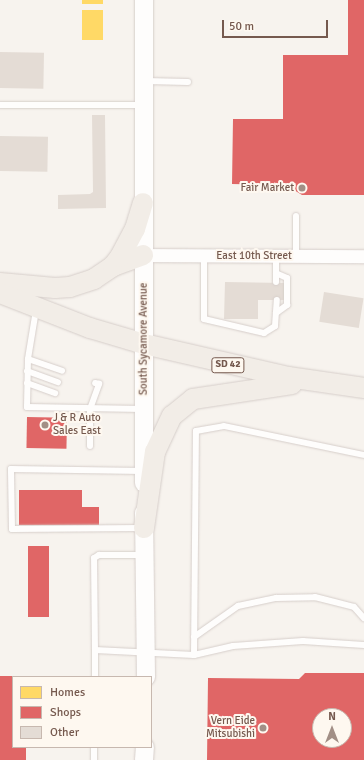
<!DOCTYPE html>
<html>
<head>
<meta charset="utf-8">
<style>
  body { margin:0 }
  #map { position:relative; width:364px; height:760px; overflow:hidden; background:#f7f3ee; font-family:Signika,sans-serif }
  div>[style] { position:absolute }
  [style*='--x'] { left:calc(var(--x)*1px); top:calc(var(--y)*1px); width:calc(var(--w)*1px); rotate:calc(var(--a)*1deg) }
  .homes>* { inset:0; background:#ffd966; transform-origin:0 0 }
  .shops>* { inset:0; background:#e06666; transform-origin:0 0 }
  .building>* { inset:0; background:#e4dcd5; transform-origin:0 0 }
  .roads { filter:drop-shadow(0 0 1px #d6ceca) drop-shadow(0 0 1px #d6ceca) }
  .lane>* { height:6px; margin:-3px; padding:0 3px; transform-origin:3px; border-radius:3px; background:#fefdfc }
  .street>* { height:13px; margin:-6.5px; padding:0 6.5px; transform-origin:6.5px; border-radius:6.5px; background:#fefdfc }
  .secondary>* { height:18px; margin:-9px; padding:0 9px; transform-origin:9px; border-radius:9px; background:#fefdfc }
  .primary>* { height:20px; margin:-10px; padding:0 10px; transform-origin:10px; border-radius:10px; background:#f2ede7 }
  .dots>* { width:11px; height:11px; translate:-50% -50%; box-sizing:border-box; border:2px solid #fef8f0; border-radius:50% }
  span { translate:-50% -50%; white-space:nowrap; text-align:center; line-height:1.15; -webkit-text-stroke:4px #fef8f0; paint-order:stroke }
  .shield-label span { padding:1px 3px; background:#fef8f0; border:1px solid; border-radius:3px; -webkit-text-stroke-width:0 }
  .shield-label { font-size:10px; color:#75594e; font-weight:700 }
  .poi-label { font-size:11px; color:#75594e }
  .right { translate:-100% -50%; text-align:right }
  .left { translate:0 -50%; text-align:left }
  .street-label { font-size:11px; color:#75594e }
  .legend { position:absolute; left:12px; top:676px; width:140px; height:72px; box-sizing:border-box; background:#fef8f0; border:1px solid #c7b8af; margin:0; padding:5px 7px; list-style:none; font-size:12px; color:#75594e }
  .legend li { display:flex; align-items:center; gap:8px; height:20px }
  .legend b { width:20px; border:1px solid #c7b8af }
  .north { position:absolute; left:312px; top:708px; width:40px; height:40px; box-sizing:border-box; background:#fef8f0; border:1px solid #c7b8af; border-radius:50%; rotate:0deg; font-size:11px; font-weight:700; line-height:16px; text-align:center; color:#75594e }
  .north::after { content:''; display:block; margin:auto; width:14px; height:18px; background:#a28f86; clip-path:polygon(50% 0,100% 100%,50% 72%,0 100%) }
  .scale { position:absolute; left:222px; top:20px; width:106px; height:18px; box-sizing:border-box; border:2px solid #75594e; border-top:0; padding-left:5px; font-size:12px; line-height:14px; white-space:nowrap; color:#75594e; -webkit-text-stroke:3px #fef8f0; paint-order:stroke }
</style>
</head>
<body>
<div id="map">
  <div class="homes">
    <div style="left:82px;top:0;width:21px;height:4px"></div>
    <div style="left:82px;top:10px;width:21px;height:30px"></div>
  </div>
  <div class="shops">
    <div style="clip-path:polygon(348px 0,364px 0,364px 195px,302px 195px,286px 185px,232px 184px,233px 119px,283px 119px,283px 55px,348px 55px)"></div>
    <div style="left:27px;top:417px;width:40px;height:31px;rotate:1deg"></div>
    <div style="clip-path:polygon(19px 490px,82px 490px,82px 507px,99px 507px,99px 525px,19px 525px)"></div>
    <div style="left:28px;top:546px;width:21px;height:71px"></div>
    <div style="clip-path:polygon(evenodd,305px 673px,364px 673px,364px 760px,207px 760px,208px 678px,299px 679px,305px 673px,320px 716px,344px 716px,344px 740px,320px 740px,320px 716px)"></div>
    <div style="clip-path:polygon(0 676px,13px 676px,13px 747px,26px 747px,26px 760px,0 760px)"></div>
  </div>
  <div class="building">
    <div style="left:0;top:52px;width:44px;height:36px;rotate:1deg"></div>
    <div style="clip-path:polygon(92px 115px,105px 115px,106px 208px,58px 209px,58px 195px,90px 194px,93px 192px)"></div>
    <div style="left:0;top:136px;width:48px;height:35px;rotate:1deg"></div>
    <div style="clip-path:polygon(225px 282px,285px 283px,285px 300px,258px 300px,258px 319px,224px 319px)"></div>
    <div style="left:324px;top:292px;width:40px;height:30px;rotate:9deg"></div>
  </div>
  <div class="roads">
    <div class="lane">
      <div style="--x:146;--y:81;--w:42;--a:1.4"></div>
      <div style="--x:0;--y:105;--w:142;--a:0"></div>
      <div style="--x:204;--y:256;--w:63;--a:90"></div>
      <div style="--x:204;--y:319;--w:62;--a:13.1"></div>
      <div style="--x:264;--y:333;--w:13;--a:-32"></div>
      <div style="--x:275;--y:326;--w:26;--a:-86"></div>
      <div style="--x:276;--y:256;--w:26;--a:90"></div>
      <div style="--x:296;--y:256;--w:40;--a:-90"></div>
      <div style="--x:36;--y:310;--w:50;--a:99.3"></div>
      <div style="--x:28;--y:359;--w:48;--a:91.2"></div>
      <div style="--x:27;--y:407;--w:115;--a:1"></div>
      <div style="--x:276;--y:313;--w:14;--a:-36"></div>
      <div style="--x:287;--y:305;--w:27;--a:-90"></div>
      <div style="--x:287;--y:278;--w:12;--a:-156"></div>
      <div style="--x:28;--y:359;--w:36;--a:19"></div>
      <div style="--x:27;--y:371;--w:33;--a:20"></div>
      <div style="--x:27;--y:383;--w:30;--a:20"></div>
      <div style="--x:90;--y:446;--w:37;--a:-90"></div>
      <div style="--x:90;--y:409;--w:27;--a:-70"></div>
      <div style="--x:99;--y:384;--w:4;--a:-166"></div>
      <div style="--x:142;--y:528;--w:130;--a:179.6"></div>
      <div style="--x:12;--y:529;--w:60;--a:-91"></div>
      <div style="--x:11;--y:469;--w:131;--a:0.9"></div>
      <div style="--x:194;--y:637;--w:54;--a:-35.2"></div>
      <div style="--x:238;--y:606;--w:39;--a:-12"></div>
      <div style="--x:276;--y:598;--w:39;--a:-1"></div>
      <div style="--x:315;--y:597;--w:40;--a:14.4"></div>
      <div style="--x:354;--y:607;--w:15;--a:48"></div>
      <div style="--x:95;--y:650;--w:92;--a:-90.6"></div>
      <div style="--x:94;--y:558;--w:6;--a:-31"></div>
      <div style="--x:99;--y:555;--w:44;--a:0"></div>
      <div style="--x:194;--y:655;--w:224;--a:-89.5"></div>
      <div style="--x:196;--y:431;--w:28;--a:-10"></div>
      <div style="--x:224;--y:426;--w:143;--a:11.7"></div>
      <div style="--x:95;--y:677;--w:27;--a:-90"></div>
      <div style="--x:95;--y:650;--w:99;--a:2.9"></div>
      <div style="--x:194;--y:655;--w:40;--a:-13"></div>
      <div style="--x:233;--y:646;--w:70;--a:-4.1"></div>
      <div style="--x:303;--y:641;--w:61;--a:3.8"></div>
      <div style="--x:94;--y:760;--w:13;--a:-90"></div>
    </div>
    <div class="street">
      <div style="--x:143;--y:255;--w:221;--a:0.3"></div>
    </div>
    <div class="secondary">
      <div style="--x:144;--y:0;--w:483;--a:90"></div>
      <div style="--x:144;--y:513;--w:164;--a:89.3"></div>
      <div style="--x:144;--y:760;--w:13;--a:-86"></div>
    </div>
    <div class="primary">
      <div style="--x:113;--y:266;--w:32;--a:-20"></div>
      <div style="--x:0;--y:283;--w:55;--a:5.2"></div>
      <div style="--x:55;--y:288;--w:15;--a:-4"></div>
      <div style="--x:70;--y:287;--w:25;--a:-18"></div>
      <div style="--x:94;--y:279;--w:23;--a:-34"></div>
      <div style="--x:113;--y:266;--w:11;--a:-52"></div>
      <div style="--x:120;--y:257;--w:32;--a:-62"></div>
      <div style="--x:135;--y:229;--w:27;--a:-73"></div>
      <div style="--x:0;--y:293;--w:97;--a:21.3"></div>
      <div style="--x:90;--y:328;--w:56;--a:16.5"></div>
      <div style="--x:144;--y:344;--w:148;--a:12.9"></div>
      <div style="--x:288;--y:377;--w:77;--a:8.2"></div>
      <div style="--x:144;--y:528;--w:77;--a:-81.8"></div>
      <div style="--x:155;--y:452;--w:40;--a:-65"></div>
      <div style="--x:172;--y:416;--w:27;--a:-39"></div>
      <div style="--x:193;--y:399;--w:100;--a:-8.6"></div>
    </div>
  </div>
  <div class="dots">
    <div style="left:302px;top:188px;background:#a28f86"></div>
    <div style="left:45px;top:425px;background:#a28f86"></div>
    <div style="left:263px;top:728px;background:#a28f86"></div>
  </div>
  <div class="shield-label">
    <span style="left:228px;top:365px">SD 42</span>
  </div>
  <div class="poi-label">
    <span class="right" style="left:294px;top:188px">Fair Market</span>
    <span class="left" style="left:53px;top:425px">J &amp; R Auto<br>Sales East</span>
    <span class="right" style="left:255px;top:728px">Vern Eide<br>Mitsubishi</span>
  </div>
  <div class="street-label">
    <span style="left:254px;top:256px">East 10th Street</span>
    <span style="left:144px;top:339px;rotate:-90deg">South Sycamore Avenue</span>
  </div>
  <ul class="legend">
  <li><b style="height:11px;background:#ffd966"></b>Homes</li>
  <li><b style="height:11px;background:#e06666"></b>Shops</li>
  <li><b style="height:11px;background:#e4dcd5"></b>Other</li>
  </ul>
  <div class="north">N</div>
  <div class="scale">50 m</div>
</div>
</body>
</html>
